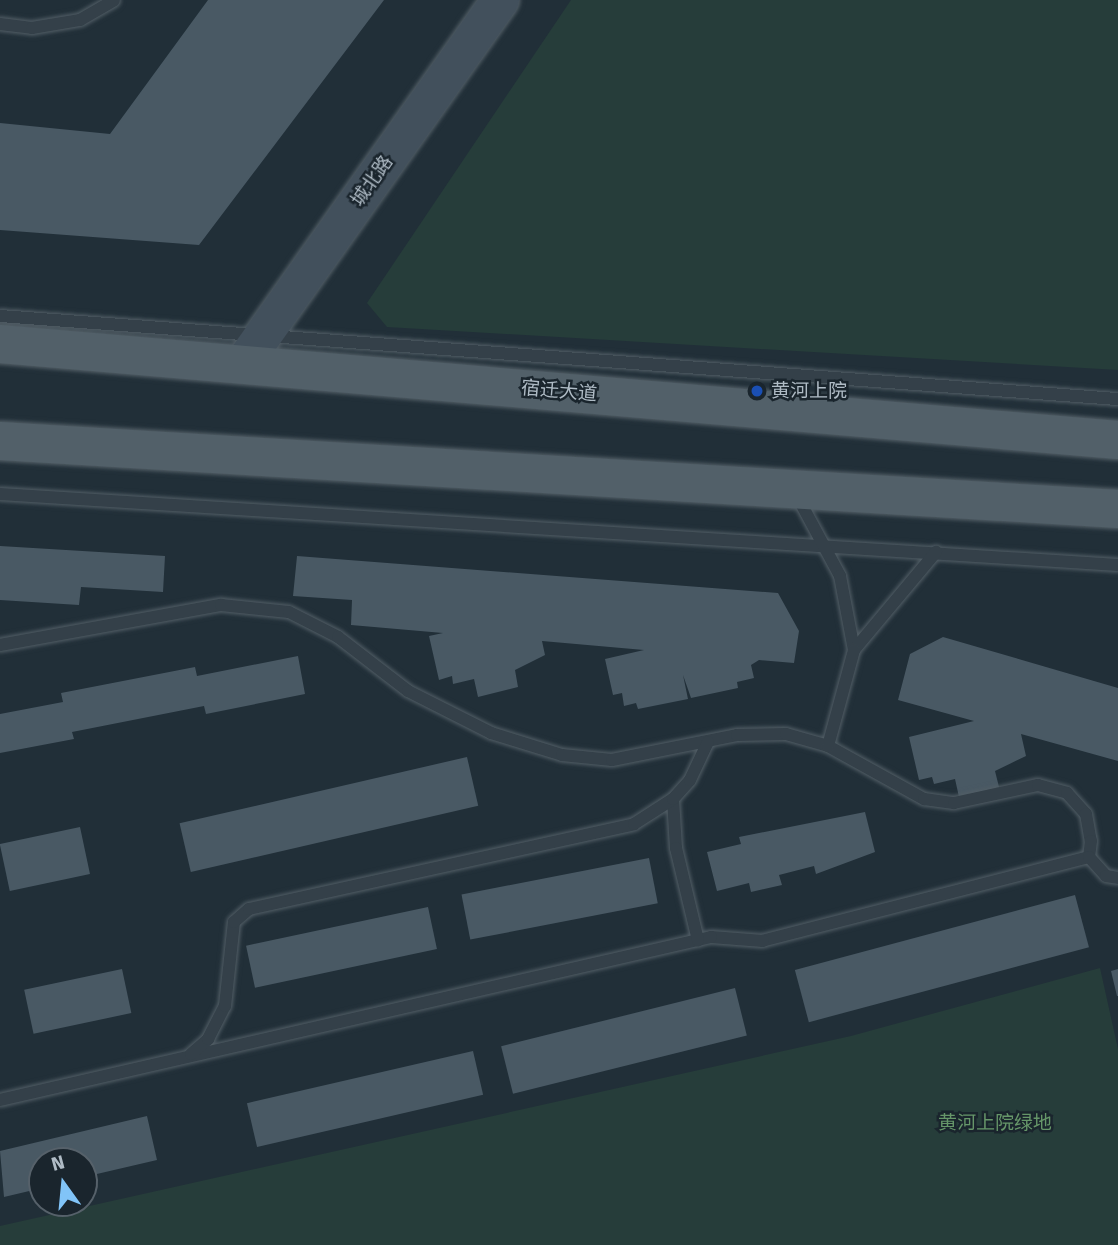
<!DOCTYPE html>
<html>
<head>
<meta charset="utf-8">
<style>
  body { margin:0 }
  #map { position:relative; width:1118px; height:1245px; overflow:hidden; background:#212f38; font-family:"Fira Sans","Noto Sans SC",sans-serif }
  div>[style] { position:absolute }
  [style*='--x'] { left:calc(var(--x)*1px); top:calc(var(--y)*1px); width:calc(var(--w)*1px); rotate:calc(var(--a)*1deg) }
  .green>* { inset:0; background:#263d3a }
  .building>* { inset:0; background:#495964; transform-origin:0 0 }
  .roads { filter:drop-shadow(0 0 2px #525e66) drop-shadow(0 0 2px #525e66) }
  .lane>* { height:12px; margin:-6px; padding:0 6px; transform-origin:6px; border-radius:6px; background:#344049 }
  .secondary>* { height:37px; margin:-18.5px; padding:0 18.5px; transform-origin:18.5px; border-radius:18.5px; background:#42505c }
  .primary>* { height:38px; margin:-19px; padding:0 19px; transform-origin:19px; border-radius:19px; background:#526069 }
  .dots>* { width:19px; height:19px; translate:-50% -50%; box-sizing:border-box; border:4px solid #1a252d; border-radius:50% }
  span { translate:-50% -50%; white-space:nowrap; text-align:center; line-height:1.15; -webkit-text-stroke:5px #1a252d; paint-order:stroke }
  .street-label { font-size:19px; color:#afbbc5 }
  .poi-label { font-size:19px; color:#afbbc5 }
  .left { translate:0 -50%; text-align:left }
  .park-label { font-size:19px; color:#669669 }
  .north { position:absolute; left:28px; top:1147px; width:70px; height:70px; box-sizing:border-box; background:#1a252d; border:2px solid #56616a; border-radius:50%; rotate:345deg; font-size:19px; font-weight:700; line-height:28px; text-align:center; color:#afbbc5 }
  .north::after { content:''; display:block; margin:auto; width:24px; height:32px; background:#81c4f8; clip-path:polygon(50% 0,100% 100%,50% 72%,0 100%) }
</style>
</head>
<body>
<div id="map">
  <div class="green">
    <div style="clip-path:polygon(571px 0,1118px 0,1118px 370px,387px 327px,367px 303px)"></div>
    <div style="clip-path:polygon(1100px 968px,1118px 1049px,1118px 1245px,0 1245px,0 1226px,851px 1036px)"></div>
  </div>
  <div class="building">
    <div style="clip-path:polygon(208px 0,384px 0,199px 245px,0 230px,0 123px,110px 134px)"></div>
    <div style="clip-path:polygon(0 546px,165px 556px,163px 592px,81px 587px,79px 605px,0 600px)"></div>
    <div style="clip-path:polygon(297px 556px,778px 593px,799px 631px,794px 663px,759px 660px,751px 665px,754px 678px,737px 682px,738px 688px,691px 698px,683px 675px,688px 699px,638px 709px,636px 703px,624px 706px,622px 693px,613px 695px,605px 659px,644px 650px,542px 641px,545px 655px,515px 670px,518px 687px,478px 697px,474px 679px,453px 684px,452px 676px,439px 680px,429px 636px,443px 633px,351px 625px,352px 600px,293px 596px)"></div>
    <div style="clip-path:polygon(943px 637px,1118px 688px,1118px 761px,1021px 734px,1026px 756px,995px 771px,999px 787px,959px 797px,955px 779px,934px 784px,932px 777px,919px 780px,909px 737px,974px 721px,898px 700px,910px 654px)"></div>
    <div style="clip-path:polygon(298px 656px,305px 694px,206px 714px,204px 706px,72px 732px,74px 739px,0 753px,0 714px,63px 702px,61px 693px,195px 667px,197px 676px)"></div>
    <div style="left:467px;top:757px;width:50px;height:295px;rotate:77deg"></div>
    <div style="clip-path:polygon(865px 812px,875px 852px,816px 874px,814px 866px,779px 875px,782px 885px,751px 892px,749px 883px,717px 891px,707px 852px,741px 844px,739px 837px)"></div>
    <div style="left:80px;top:827px;width:48px;height:82px;rotate:78deg"></div>
    <div style="left:649px;top:858px;width:46px;height:191px;rotate:79deg"></div>
    <div style="left:1075px;top:895px;width:54px;height:290px;rotate:75deg"></div>
    <div style="left:428px;top:907px;width:43px;height:186px;rotate:78deg"></div>
    <div style="left:122px;top:969px;width:45px;height:100px;rotate:78deg"></div>
    <div style="clip-path:polygon(1118px 969px,1118px 996px,1117px 996px,1111px 971px)"></div>
    <div style="left:735px;top:988px;width:49px;height:241px;rotate:76deg"></div>
    <div style="left:473px;top:1051px;width:45px;height:232px;rotate:77deg"></div>
    <div style="clip-path:polygon(147px 1116px,157px 1160px,84px 1177px,84px 1161px,42px 1161px,42px 1188px,4px 1197px,0 1151px)"></div>
  </div>
  <div class="roads">
    <div class="lane">
      <div style="--x:0;--y:24;--w:32;--a:7"></div>
      <div style="--x:32;--y:28;--w:49;--a:-9.5"></div>
      <div style="--x:80;--y:20;--w:39;--a:-30"></div>
      <div style="--x:0;--y:316;--w:1121;--a:4.25"></div>
      <div style="--x:0;--y:494;--w:1120;--a:3.63"></div>
      <div style="--x:797;--y:496;--w:91;--a:61.7"></div>
      <div style="--x:840;--y:576;--w:75;--a:79.3"></div>
      <div style="--x:854;--y:650;--w:128;--a:-50.1"></div>
      <div style="--x:0;--y:645;--w:225;--a:-10.3"></div>
      <div style="--x:221;--y:605;--w:68;--a:5.9"></div>
      <div style="--x:289;--y:612;--w:55;--a:27"></div>
      <div style="--x:338;--y:637;--w:88;--a:37.6"></div>
      <div style="--x:408;--y:691;--w:93;--a:26.8"></div>
      <div style="--x:491;--y:733;--w:74;--a:17.2"></div>
      <div style="--x:562;--y:755;--w:50;--a:5.7"></div>
      <div style="--x:612;--y:760;--w:127;--a:-11.3"></div>
      <div style="--x:737;--y:735;--w:49;--a:-1.2"></div>
      <div style="--x:786;--y:734;--w:44;--a:15.9"></div>
      <div style="--x:828;--y:746;--w:110;--a:28.9"></div>
      <div style="--x:924;--y:799;--w:30;--a:8"></div>
      <div style="--x:954;--y:803;--w:86;--a:-12.1"></div>
      <div style="--x:1038;--y:785;--w:30;--a:15"></div>
      <div style="--x:1067;--y:793;--w:28;--a:48"></div>
      <div style="--x:1086;--y:814;--w:27;--a:80"></div>
      <div style="--x:1091;--y:841;--w:16;--a:97"></div>
      <div style="--x:1089;--y:857;--w:337;--a:165.6"></div>
      <div style="--x:763;--y:941;--w:52;--a:-175.6"></div>
      <div style="--x:711;--y:937;--w:729;--a:167.09"></div>
      <div style="--x:828;--y:746;--w:99;--a:-74.8"></div>
      <div style="--x:673;--y:799;--w:49;--a:86.5"></div>
      <div style="--x:676;--y:848;--w:95;--a:76.6"></div>
      <div style="--x:1089;--y:857;--w:25;--a:48"></div>
      <div style="--x:1106;--y:876;--w:12;--a:9"></div>
      <div style="--x:191;--y:1054;--w:23;--a:-41"></div>
      <div style="--x:208;--y:1039;--w:37;--a:-63"></div>
      <div style="--x:225;--y:1006;--w:84;--a:-83.9"></div>
      <div style="--x:234;--y:922;--w:20;--a:-41"></div>
      <div style="--x:249;--y:909;--w:394;--a:-12.4"></div>
      <div style="--x:634;--y:824;--w:46;--a:-32.7"></div>
      <div style="--x:673;--y:799;--w:25;--a:-48"></div>
      <div style="--x:690;--y:780;--w:42;--a:-64.7"></div>
    </div>
    <div class="secondary">
      <div style="--x:244;--y:361;--w:443;--a:-54.7"></div>
    </div>
    <div class="primary">
      <div style="--x:0;--y:344;--w:1122;--a:4.91"></div>
      <div style="--x:0;--y:441;--w:1120;--a:3.48"></div>
    </div>
  </div>
  <div class="dots">
    <div style="left:757px;top:391px;background:#1a4fb4"></div>
  </div>
  <div class="street-label">
    <span style="left:372px;top:181px;rotate:-55deg">城北路</span>
    <span style="left:559px;top:391px;rotate:5deg">宿迁大道</span>
  </div>
  <div class="poi-label">
    <span class="left" style="left:771px;top:391px">黄河上院</span>
  </div>
  <div class="park-label">
    <span style="left:995px;top:1123px">黄河上院绿地</span>
  </div>
  <div class="north">N</div>
</div>
</body>
</html>
